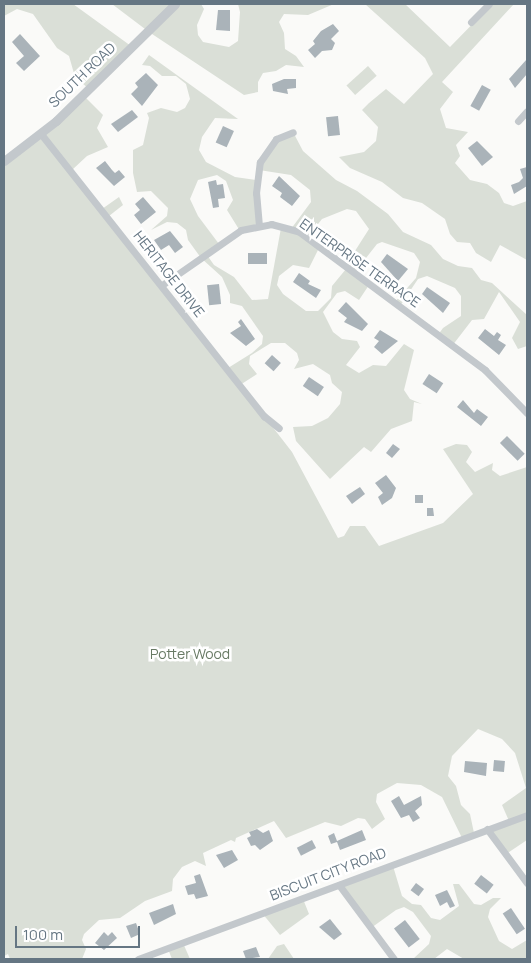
<!DOCTYPE html>
<html>
<head>
<meta charset="utf-8">
<style>
  body { margin:0 }
  #map { position:relative; width:531px; height:963px; overflow:hidden; background:#fafaf8; font-family:Manrope,sans-serif }
  div>[style] { position:absolute }
  [style*='--x'] { left:calc(var(--x)*1px); top:calc(var(--y)*1px); width:calc(var(--w)*1px); rotate:calc(var(--a)*1deg) }
  .green>* { inset:0; background:#dadfd7; transform-origin:0 0 }
  .building>* { inset:0; background:#aab3b9; transform-origin:0 0 }
  .minor>* { height:7px; margin:-3.5px; padding:0 3.5px; transform-origin:3.5px; border-radius:3.5px; background:#c3c8cc }
  .tertiary>* { height:9px; margin:-4.5px; padding:0 4.5px; transform-origin:4.5px; border-radius:4.5px; background:#c3c8cc }
  span { translate:-50% -50%; white-space:nowrap; text-align:center; line-height:1.15; -webkit-text-stroke:5px #fff; paint-order:stroke }
  .street-label { font-size:14px; color:#657683 }
  .park-label { font-size:14px; color:#687a64 }
  .frame { position:absolute; inset:0; border:5px solid #657683; pointer-events:none }
  .scale { position:absolute; left:15px; top:926px; width:125px; height:22px; box-sizing:border-box; border:2px solid #657683; border-top:0; padding-left:6px; font-size:15px; line-height:18px; white-space:nowrap; color:#657683; -webkit-text-stroke:4px #fff; paint-order:stroke }
</style>
</head>
<body>
<div id="map">
  <div class="green">
    <div style="clip-path:polygon(4px 4px,73px 4px,131px 46px,89px 89px,75px 77px,69px 56px,57px 48px,33px 14px,17px 9px,4px 16px)"></div>
    <div style="clip-path:polygon(112px 4px,201px 4px,204px 9px,197px 25px,198px 35px,203px 42px,229px 47px,238px 41px,240px 12px,238px 4px,334px 4px,308px 15px,284px 14px,279px 22px,284px 33px,285px 49px,296px 56px,304px 67px,286px 65px,276px 71px,263px 73px,258px 82px,258px 92px,244px 95px,149px 32px)"></div>
    <div style="clip-path:polygon(365px 4px,405px 4px,450px 47px,492px 4px,514px 4px,442px 82px,453px 92px,440px 109px,446px 128px,468px 132px,456px 145px,460px 156px,455px 163px,470px 180px,487px 184px,499px 193px,504px 203px,513px 206px,527px 201px,527px 260px,500px 245px,491px 262px,476px 253px,470px 243px,457px 242px,450px 234px,445px 219px,422px 203px,403px 198px,382px 182px,350px 168px,339px 157px,364px 152px,376px 141px,378px 127px,362px 110px,369px 103px,386px 89px,404px 104px,433px 74px,425px 58px)"></div>
    <div style="clip-path:polygon(evenodd,149px 55px,238px 119px,215px 118px,202px 137px,199px 150px,206px 162px,235px 177px,256px 180px,258px 223px,240px 231px,227px 210px,233px 200px,226px 181px,217px 175px,198px 180px,190px 199px,198px 216px,219px 244px,207px 255px,214px 265px,234px 277px,252px 300px,268px 299px,281px 228px,291px 229px,311px 202px,310px 190px,291px 175px,259px 170px,268px 148px,293px 132px,303px 151px,336px 180px,357px 191px,388px 214px,403px 232px,431px 245px,443px 259px,458px 266px,472px 268px,481px 280px,492px 283px,527px 315px,527px 346px,518px 349px,512px 338px,520px 322px,499px 292px,484px 319px,472px 320px,452px 346px,438px 335px,443px 328px,461px 316px,461px 296px,455px 288px,427px 276px,418px 279px,400px 306px,394px 303px,416px 278px,420px 262px,414px 253px,382px 242px,377px 244px,355px 272px,369px 285px,359px 300px,345px 291px,337px 293px,323px 312px,333px 332px,342px 339px,357px 341px,360px 347px,346px 365px,359px 373px,373px 365px,386px 366px,404px 344px,414px 350px,404px 390px,410px 399px,422px 404px,414px 402px,412px 421px,391px 429px,371px 452px,364px 447px,330px 479px,296px 441px,293px 427px,312px 426px,328px 418px,340px 404px,342px 392px,332px 383px,330px 375px,313px 364px,294px 369px,299px 360px,297px 353px,285px 343px,271px 343px,250px 356px,249px 364px,257px 374px,240px 385px,292px 452px,338px 538px,344px 536px,350px 526px,365px 526px,379px 546px,443px 523px,473px 494px,443px 449px,456px 444px,467px 445px,472px 452px,466px 462px,475px 472px,493px 463px,492px 470px,500px 476px,527px 467px,527px 840px,506px 854px,488px 830px,509px 821px,502px 805px,526px 788px,515px 753px,502px 739px,478px 729px,452px 756px,448px 776px,456px 786px,461px 805px,470px 814px,474px 833px,462px 838px,442px 797px,421px 785px,397px 783px,377px 794px,376px 802px,385px 819px,372px 829px,365px 819px,358px 818px,341px 826px,325px 822px,286px 838px,274px 821px,236px 838px,235px 842px,231px 840px,203px 853px,206px 866px,195px 861px,182px 867px,173px 879px,172px 891px,145px 901px,120px 918px,99px 920px,84px 934px,82px 940px,86px 949px,82px 959px,10px 959px,8px 954px,4px 956px,4px 160px,84px 96px,103px 115px,97px 128px,108px 147px,87px 156px,72px 170px,102px 209px,119px 197px,123px 205px,109px 216px,228px 368px,252px 353px,262px 344px,263px 336px,242px 306px,230px 303px,230px 295px,222px 277px,201px 258px,188px 240px,186px 230px,177px 223px,167px 222px,151px 230px,167px 216px,168px 208px,151px 191px,137px 192px,133px 173px,133px 150px,143px 145px,149px 118px,147px 113px,161px 108px,177px 112px,185px 108px,190px 99px,186px 84px,176px 76px,162px 76px,150px 66px,142px 65px,149px 55px,347px 209px,356px 211px,369px 229px,346px 265px,346px 269px,332px 286px,331px 298px,318px 311px,306px 311px,283px 294px,277px 285px,279px 276px,293px 265px,309px 268px,319px 248px,307px 238px,322px 219px,347px 209px)"></div>
    <div style="left:368px;top:66px;width:13px;height:29px;rotate:48deg"></div>
    <div style="clip-path:polygon(393px 866px,402px 896px,412px 904px,421px 905px,431px 918px,440px 920px,459px 906px,453px 884px,459px 884px,474px 904px,481px 905px,493px 898px,501px 898px,490px 909px,488px 917px,499px 941px,512px 949px,527px 940px,527px 959px,464px 959px,447px 949px,434px 959px,413px 959px,429px 944px,431px 936px,413px 912px,404px 907px,396px 910px,371px 928px,340px 888px)"></div>
    <div style="clip-path:polygon(303px 899px,309px 914px,280px 935px,262px 913px)"></div>
    <div style="clip-path:polygon(183px 943px,190px 959px,172px 959px,168px 949px)"></div>
    <div style="clip-path:polygon(284px 944px,294px 959px,268px 959px,277px 946px)"></div>
  </div>
  <div class="building">
    <div style="clip-path:polygon(218px 10px,230px 10px,230px 31px,216px 30px)"></div>
    <div style="clip-path:polygon(333px 24px,339px 31px,331px 39px,335px 43px,332px 50px,322px 51px,315px 58px,308px 50px,315px 44px,313px 41px,321px 31px)"></div>
    <div style="clip-path:polygon(20px 34px,40px 56px,24px 71px,16px 63px,24px 56px,12px 42px)"></div>
    <div style="clip-path:polygon(527px 59px,527px 74px,515px 88px,509px 79px)"></div>
    <div style="clip-path:polygon(146px 73px,158px 85px,142px 106px,131px 94px,138px 87px,135px 83px)"></div>
    <div style="clip-path:polygon(284px 79px,296px 79px,296px 88px,287px 89px,288px 94px,273px 91px,272px 84px)"></div>
    <div style="left:482px;top:85px;width:10px;height:24px;rotate:29deg"></div>
    <div style="clip-path:polygon(132px 110px,138px 117px,118px 132px,111px 124px)"></div>
    <div style="left:338px;top:116px;width:19px;height:12px;rotate:84deg"></div>
    <div style="left:223px;top:126px;width:12px;height:18px;rotate:24deg"></div>
    <div style="clip-path:polygon(477px 141px,493px 157px,482px 166px,468px 148px)"></div>
    <div style="clip-path:polygon(105px 161px,112px 170px,115px 173px,119px 170px,125px 177px,114px 186px,96px 168px)"></div>
    <div style="clip-path:polygon(527px 167px,527px 186px,514px 194px,511px 185px,519px 182px,523px 178px,520px 169px)"></div>
    <div style="clip-path:polygon(279px 176px,300px 196px,292px 206px,280px 197px,282px 193px,272px 186px)"></div>
    <div style="clip-path:polygon(216px 180px,217px 185px,223px 184px,225px 198px,218px 199px,219px 207px,213px 208px,208px 182px)"></div>
    <div style="clip-path:polygon(143px 197px,156px 212px,141px 224px,134px 215px,140px 210px,135px 204px)"></div>
    <div style="clip-path:polygon(170px 231px,183px 247px,175px 253px,169px 245px,161px 250px,154px 240px)"></div>
    <div style="left:248px;top:253px;width:19px;height:11px"></div>
    <div style="clip-path:polygon(387px 254px,408px 269px,398px 281px,381px 262px)"></div>
    <div style="clip-path:polygon(299px 273px,310px 281px,308px 284px,321px 290px,316px 298px,293px 282px)"></div>
    <div style="left:219px;top:284px;width:20px;height:12px;rotate:84deg"></div>
    <div style="clip-path:polygon(427px 287px,450px 303px,443px 313px,422px 294px)"></div>
    <div style="clip-path:polygon(346px 302px,368px 324px,362px 331px,344px 322px,347px 318px,338px 311px)"></div>
    <div style="clip-path:polygon(241px 319px,255px 339px,246px 346px,230px 333px,241px 326px,238px 322px)"></div>
    <div style="clip-path:polygon(485px 329px,494px 336px,497px 332px,501px 335px,498px 340px,506px 345px,499px 355px,478px 338px)"></div>
    <div style="clip-path:polygon(380px 330px,398px 341px,382px 354px,374px 347px,379px 341px,374px 338px)"></div>
    <div style="left:272px;top:355px;width:12px;height:11px;rotate:42deg"></div>
    <div style="left:429px;top:374px;width:17px;height:12px;rotate:33deg"></div>
    <div style="left:309px;top:377px;width:18px;height:11px;rotate:34deg"></div>
    <div style="clip-path:polygon(463px 400px,474px 413px,477px 409px,488px 417px,481px 426px,457px 407px)"></div>
    <div style="left:507px;top:436px;width:25px;height:10px;rotate:45deg"></div>
    <div style="clip-path:polygon(393px 444px,400px 449px,392px 458px,386px 453px)"></div>
    <div style="clip-path:polygon(386px 475px,396px 488px,392px 498px,382px 505px,378px 497px,383px 493px,375px 483px)"></div>
    <div style="clip-path:polygon(360px 487px,365px 494px,352px 504px,346px 496px)"></div>
    <div style="left:415px;top:495px;width:8px;height:8px"></div>
    <div style="clip-path:polygon(427px 508px,433px 508px,434px 516px,427px 516px)"></div>
    <div style="left:494px;top:760px;width:11px;height:11px;rotate:5deg"></div>
    <div style="clip-path:polygon(465px 761px,487px 763px,486px 776px,464px 772px)"></div>
    <div style="clip-path:polygon(399px 796px,404px 805px,421px 796px,422px 805px,415px 811px,420px 818px,413px 822px,409px 815px,401px 818px,391px 801px)"></div>
    <div style="clip-path:polygon(257px 829px,263px 833px,269px 830px,273px 841px,260px 850px,255px 845px,251px 846px,247px 838px,251px 836px,249px 832px)"></div>
    <div style="clip-path:polygon(362px 830px,366px 840px,340px 850px,337px 842px,331px 844px,328px 836px,334px 833px,337px 841px)"></div>
    <div style="left:312px;top:840px;width:9px;height:17px;rotate:63deg"></div>
    <div style="clip-path:polygon(232px 850px,238px 860px,224px 868px,216px 855px)"></div>
    <div style="clip-path:polygon(200px 874px,208px 896px,196px 899px,194px 894px,188px 895px,185px 886px,196px 883px,194px 876px)"></div>
    <div style="left:481px;top:875px;width:16px;height:11px;rotate:38deg"></div>
    <div style="left:416px;top:883px;width:10px;height:9px;rotate:37deg"></div>
    <div style="clip-path:polygon(447px 890px,455px 906px,450px 908px,447px 902px,440px 906px,435px 895px)"></div>
    <div style="clip-path:polygon(173px 904px,176px 914px,154px 925px,149px 913px)"></div>
    <div style="left:511px;top:908px;width:25px;height:10px;rotate:56deg"></div>
    <div style="clip-path:polygon(330px 919px,342px 934px,334px 940px,319px 927px)"></div>
    <div style="left:405px;top:920px;width:24px;height:14px;rotate:52deg"></div>
    <div style="clip-path:polygon(136px 923px,140px 934px,131px 938px,126px 926px)"></div>
    <div style="clip-path:polygon(104px 932px,108px 936px,112px 932px,117px 938px,104px 950px,95px 943px)"></div>
    <div style="clip-path:polygon(256px 947px,260px 957px,246px 959px,243px 951px)"></div>
  </div>
  <div class="minor">
    <div style="--x:471;--y:22;--w:25;--a:-45"></div>
    <div style="--x:518;--y:121;--w:13;--a:-48"></div>
    <div style="--x:41;--y:134;--w:360;--a:51.7"></div>
    <div style="--x:264;--y:416;--w:19;--a:39"></div>
    <div style="--x:259;--y:226;--w:33;--a:-95"></div>
    <div style="--x:256;--y:193;--w:31;--a:-83"></div>
    <div style="--x:260;--y:162;--w:28;--a:-55"></div>
    <div style="--x:276;--y:139;--w:18;--a:-22"></div>
    <div style="--x:162;--y:285;--w:96;--a:-34.8"></div>
    <div style="--x:241;--y:230;--w:31;--a:-11"></div>
    <div style="--x:271;--y:224;--w:28;--a:15"></div>
    <div style="--x:298;--y:231;--w:233;--a:36.6"></div>
    <div style="--x:485;--y:370;--w:60;--a:45.7"></div>
    <div style="--x:487;--y:829;--w:67;--a:53.5"></div>
    <div style="--x:339;--y:885;--w:92;--a:53.4"></div>
    <div style="--x:138;--y:959;--w:415;--a:-20.3"></div>
  </div>
  <div class="tertiary">
    <div style="--x:4;--y:161;--w:66;--a:-37.6"></div>
    <div style="--x:56;--y:121;--w:167;--a:-44.5"></div>
  </div>
  <div class="street-label">
    <span style="left:82px;top:75px;rotate:-44deg">SOUTH ROAD</span>
    <span style="left:360px;top:263px;rotate:35deg">ENTERPRISE TERRACE</span>
    <span style="left:169px;top:274px;rotate:52deg">HERITAGE DRIVE</span>
    <span style="left:328px;top:874px;rotate:-21deg">BISCUIT CITY ROAD</span>
  </div>
  <div class="park-label">
    <span style="left:190px;top:654px">Potter Wood</span>
  </div>
  <div class="frame"></div>
  <div class="scale">100 m</div>
</div>
</body>
</html>
